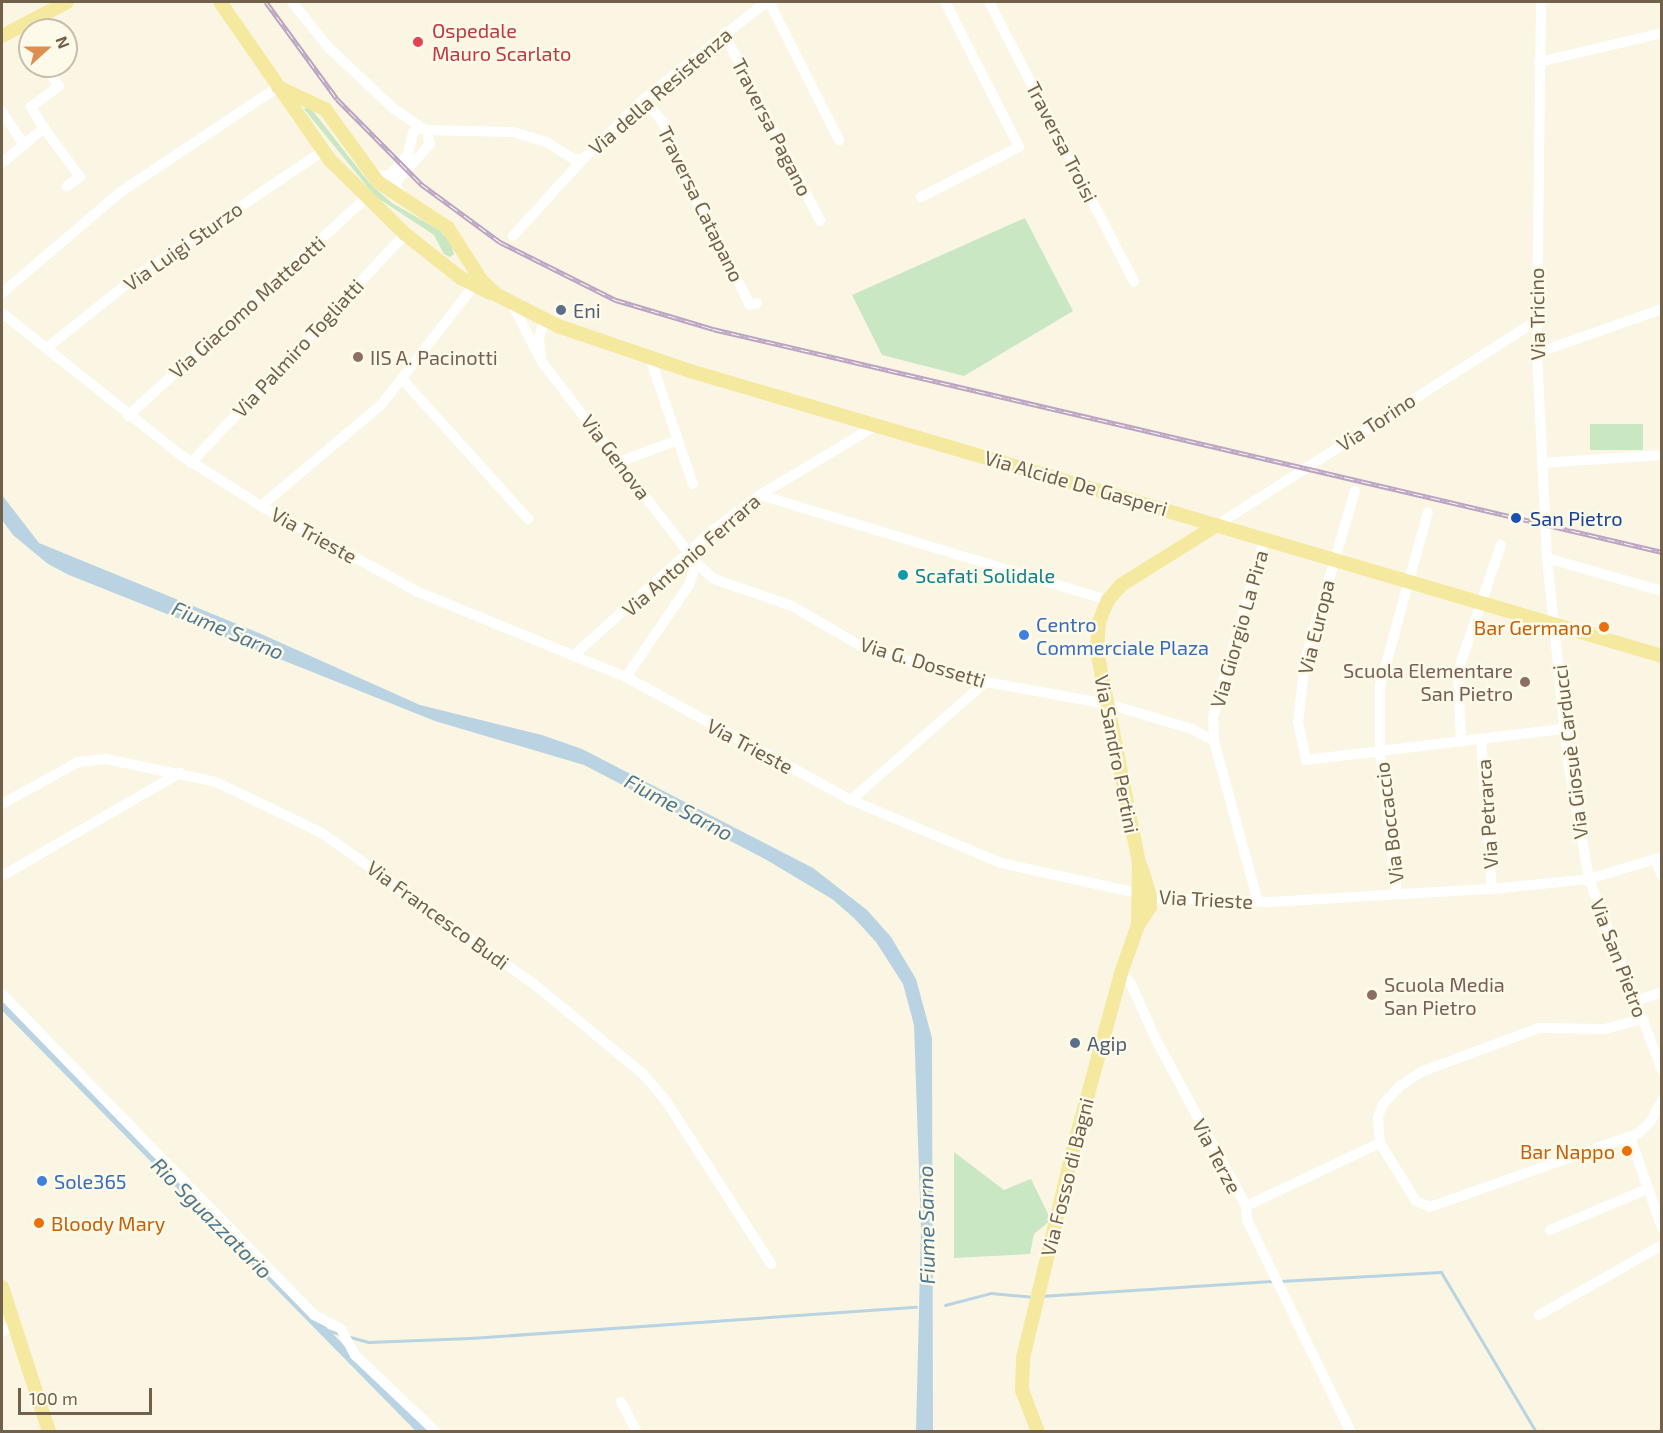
<!DOCTYPE html>
<html>
<head>
<meta charset="utf-8">
<style>
  body { margin:0 }
  #map { position:relative; width:1663px; height:1433px; overflow:hidden; background:#faf6e3; font-family:"Exo 2",sans-serif }
  div>[style] { position:absolute }
  [style*='--x'] { left:calc(var(--x)*1px); top:calc(var(--y)*1px); width:calc(var(--w)*1px); rotate:calc(var(--a)*1deg) }
  .green>* { inset:0; background:#cae7c3; transform-origin:0 0 }
  .water>* { inset:0; background:#b9d3e2 }
  .stream>* { height:3px; margin:-1.5px; padding:0 1.5px; transform-origin:1.5px; border-radius:1.5px; background:#b9d3e2 }
  .canal>* { height:9px; margin:-4.5px; padding:0 4.5px; transform-origin:4.5px; border-radius:4.5px; background:#b9d3e2 }
  .minor>* { height:10px; margin:-5px; padding:0 5px; transform-origin:5px; border-radius:5px; background:#fff }
  .major>* { height:14px; margin:-7px; padding:0 7px; transform-origin:7px; border-radius:7px; background:#f5e89f }
  .rail>* { height:5px; margin-top:-2.5px; transform-origin:0; background:repeating-linear-gradient(90deg,#fefae9 0 9px,#bba3c3 0 18px); box-sizing:border-box; border-block:2px solid #bba3c3 }
  .dots>* { width:16px; height:16px; translate:-50% -50%; box-sizing:border-box; border:3px solid #fefae9; border-radius:50% }
  span { translate:-50% -50%; white-space:nowrap; text-align:center; line-height:1.15; -webkit-text-stroke:5px #fefae9; paint-order:stroke }
  .health-label { font-size:20px; color:#be3a42 }
  .left { translate:0 -50%; text-align:left }
  .street-label { font-size:20px; color:#71614b }
  .service-label { font-size:20px; color:#4e5e75 }
  .education-label { font-size:20px; color:#785e54 }
  .right { translate:-100% -50%; text-align:right }
  .transit-label { font-size:20px; color:#164399 }
  .culture-label { font-size:20px; color:#0d838f }
  .shop-label { font-size:20px; color:#366cbe }
  .food-label { font-size:20px; color:#c56008 }
  .water-label { font-size:21px; color:#4d7790; font-style:italic }
  .frame { position:absolute; inset:0; border:3px solid #71614b; pointer-events:none }
  .north { position:absolute; left:18px; top:18px; width:60px; height:60px; box-sizing:border-box; background:#fefae9; border:2px solid #c6bdaa; border-radius:50%; rotate:69deg; font-size:16px; font-weight:700; line-height:24px; text-align:center; color:#71614b }
  .north::after { content:''; display:block; margin:auto; width:21px; height:27px; background:#dd8e50; clip-path:polygon(50% 0,100% 100%,50% 72%,0 100%) }
  .scale { position:absolute; left:18px; top:1388px; width:134px; height:27px; box-sizing:border-box; border:3px solid #71614b; border-top:0; padding-left:8px; font-size:18px; line-height:21px; white-space:nowrap; color:#71614b; -webkit-text-stroke:4px #fefae9; paint-order:stroke }
</style>
</head>
<body>
<div id="map">
  <div class="green">
    <div style="clip-path:polygon(309px 106px,371px 185px,392px 203px,439px 230px,450px 241px,454px 254px,450px 257px,444px 254px,434px 235px,375px 196px,304px 109px)"></div>
    <div style="clip-path:polygon(1025px 218px,1073px 311px,964px 376px,882px 355px,852px 295px)"></div>
    <div style="left:1590px;top:424px;width:53px;height:26px"></div>
    <div style="clip-path:polygon(954px 1152px,1004px 1190px,1031px 1179px,1051px 1220px,1034px 1234px,1030px 1254px,954px 1258px)"></div>
  </div>
  <div class="water">
    <div style="clip-path:polygon(2px 495px,39px 543px,259px 633px,420px 705px,542px 735px,582px 749px,813px 868px,867px 910px,891px 937px,916px 979px,932px 1038px,933px 1431px,916px 1431px,921px 1229px,914px 1025px,903px 984px,876px 942px,854px 918px,832px 899px,765px 859px,584px 765px,435px 721px,69px 575px,48px 564px,13px 535px,2px 520px)"></div>
  </div>
  <div class="stream">
    <div style="--x:1280;--y:1281;--w:161;--a:-3.2"></div>
    <div style="--x:1441;--y:1272;--w:186;--a:59.3"></div>
    <div style="--x:1041;--y:1296;--w:233;--a:-3.7"></div>
    <div style="--x:945;--y:1305;--w:48;--a:-14.6"></div>
    <div style="--x:991;--y:1293;--w:43;--a:5.3"></div>
    <div style="--x:319;--y:1328;--w:22;--a:16"></div>
    <div style="--x:350;--y:1337;--w:20;--a:15"></div>
    <div style="--x:369;--y:1342;--w:101;--a:-2.3"></div>
    <div style="--x:470;--y:1338;--w:447;--a:-4"></div>
  </div>
  <div class="canal">
    <div style="--x:2;--y:1004;--w:600;--a:45.47"></div>
  </div>
  <div class="minor">
    <div style="--x:292;--y:2;--w:59;--a:51.2"></div>
    <div style="--x:329;--y:48;--w:89;--a:43.2"></div>
    <div style="--x:394;--y:109;--w:34;--a:34"></div>
    <div style="--x:769;--y:2;--w:155;--a:63.1"></div>
    <div style="--x:989;--y:2;--w:315;--a:62.6"></div>
    <div style="--x:1541;--y:2;--w:351;--a:90.7"></div>
    <div style="--x:1537;--y:353;--w:205;--a:87.2"></div>
    <div style="--x:1547;--y:558;--w:205;--a:84.1"></div>
    <div style="--x:1568;--y:762;--w:119;--a:79.8"></div>
    <div style="--x:1589;--y:879;--w:204;--a:69.1"></div>
    <div style="--x:724;--y:33;--w:211;--a:62.9"></div>
    <div style="--x:1539;--y:62;--w:126;--a:-13.3"></div>
    <div style="--x:644;--y:99;--w:32;--a:51"></div>
    <div style="--x:664;--y:124;--w:71;--a:67.8"></div>
    <div style="--x:691;--y:190;--w:129;--a:62.8"></div>
    <div style="--x:750;--y:305;--w:7;--a:-16"></div>
    <div style="--x:2;--y:112;--w:40;--a:56"></div>
    <div style="--x:44;--y:128;--w:25;--a:-122"></div>
    <div style="--x:31;--y:107;--w:35;--a:-37"></div>
    <div style="--x:59;--y:86;--w:12;--a:-125"></div>
    <div style="--x:427;--y:130;--w:86;--a:1.3"></div>
    <div style="--x:513;--y:132;--w:37;--a:17"></div>
    <div style="--x:548;--y:143;--w:31;--a:32"></div>
    <div style="--x:574;--y:159;--w:9;--a:0"></div>
    <div style="--x:2;--y:163;--w:55;--a:-39.8"></div>
    <div style="--x:44;--y:128;--w:61;--a:53.7"></div>
    <div style="--x:80;--y:177;--w:16;--a:145"></div>
    <div style="--x:371;--y:171;--w:11;--a:27"></div>
    <div style="--x:381;--y:176;--w:9;--a:-6"></div>
    <div style="--x:390;--y:175;--w:28;--a:-49"></div>
    <div style="--x:408;--y:154;--w:22;--a:-77"></div>
    <div style="--x:413;--y:133;--w:8;--a:-40"></div>
    <div style="--x:419;--y:128;--w:8;--a:14"></div>
    <div style="--x:427;--y:130;--w:14;--a:78"></div>
    <div style="--x:430;--y:144;--w:52;--a:131.9"></div>
    <div style="--x:395;--y:183;--w:16;--a:63"></div>
    <div style="--x:921;--y:197;--w:110;--a:-27"></div>
    <div style="--x:1019;--y:147;--w:163;--a:-117"></div>
    <div style="--x:513;--y:236;--w:104;--a:-47.7"></div>
    <div style="--x:583;--y:159;--w:86;--a:-44.5"></div>
    <div style="--x:644;--y:99;--w:156;--a:-38.5"></div>
    <div style="--x:2;--y:293;--w:157;--a:-40.4"></div>
    <div style="--x:122;--y:191;--w:187;--a:-33.7"></div>
    <div style="--x:512;--y:304;--w:65;--a:62.7"></div>
    <div style="--x:542;--y:362;--w:253;--a:52.5"></div>
    <div style="--x:696;--y:563;--w:24;--a:42"></div>
    <div style="--x:714;--y:579;--w:83;--a:19.1"></div>
    <div style="--x:792;--y:606;--w:78;--a:30.2"></div>
    <div style="--x:859;--y:645;--w:30;--a:20"></div>
    <div style="--x:887;--y:655;--w:103;--a:15.3"></div>
    <div style="--x:986;--y:682;--w:124;--a:10.2"></div>
    <div style="--x:1108;--y:704;--w:88;--a:16.6"></div>
    <div style="--x:1192;--y:729;--w:25;--a:29"></div>
    <div style="--x:2;--y:313;--w:230;--a:38.5"></div>
    <div style="--x:182;--y:456;--w:93;--a:32.3"></div>
    <div style="--x:261;--y:506;--w:177;--a:28.7"></div>
    <div style="--x:416;--y:591;--w:227;--a:22.3"></div>
    <div style="--x:626;--y:677;--w:256;--a:28.7"></div>
    <div style="--x:851;--y:800;--w:163;--a:22.8"></div>
    <div style="--x:1001;--y:863;--w:163;--a:12.4"></div>
    <div style="--x:1160;--y:898;--w:110;--a:2.1"></div>
    <div style="--x:1270;--y:902;--w:222;--a:-3.4"></div>
    <div style="--x:1492;--y:889;--w:98;--a:-5.9"></div>
    <div style="--x:1589;--y:879;--w:76;--a:-16.8"></div>
    <div style="--x:48;--y:347;--w:114;--a:-38.6"></div>
    <div style="--x:137;--y:276;--w:224;--a:-33.9"></div>
    <div style="--x:1537;--y:353;--w:133;--a:-19.4"></div>
    <div style="--x:541;--y:358;--w:20;--a:-96"></div>
    <div style="--x:539;--y:338;--w:19;--a:-72"></div>
    <div style="--x:650;--y:358;--w:133;--a:71.2"></div>
    <div style="--x:403;--y:380;--w:187;--a:48"></div>
    <div style="--x:128;--y:416;--w:323;--a:-42.5"></div>
    <div style="--x:619;--y:462;--w:63;--a:-20.4"></div>
    <div style="--x:191;--y:463;--w:313;--a:-46.9"></div>
    <div style="--x:1542;--y:463;--w:120;--a:-3.8"></div>
    <div style="--x:1355;--y:491;--w:177;--a:106.4"></div>
    <div style="--x:1305;--y:661;--w:61;--a:96.5"></div>
    <div style="--x:1298;--y:722;--w:39;--a:78"></div>
    <div style="--x:1306;--y:760;--w:260;--a:-6.9"></div>
    <div style="--x:760;--y:495;--w:363;--a:16.8"></div>
    <div style="--x:261;--y:506;--w:157;--a:-40.1"></div>
    <div style="--x:381;--y:405;--w:150;--a:-52.1"></div>
    <div style="--x:1217;--y:525;--w:379;--a:-32.6"></div>
    <div style="--x:1547;--y:558;--w:120;--a:16"></div>
    <div style="--x:573;--y:656;--w:187;--a:-42"></div>
    <div style="--x:712;--y:531;--w:60;--a:-36.9"></div>
    <div style="--x:760;--y:495;--w:136;--a:-30.9"></div>
    <div style="--x:626;--y:677;--w:112;--a:-55.6"></div>
    <div style="--x:689;--y:585;--w:23;--a:-72"></div>
    <div style="--x:1481;--y:739;--w:150;--a:85.8"></div>
    <div style="--x:1461;--y:742;--w:71;--a:-92.4"></div>
    <div style="--x:1458;--y:671;--w:133;--a:-71.2"></div>
    <div style="--x:851;--y:800;--w:179;--a:-41.2"></div>
    <div style="--x:2;--y:804;--w:87;--a:-28.9"></div>
    <div style="--x:78;--y:762;--w:28;--a:-6"></div>
    <div style="--x:106;--y:759;--w:112;--a:11.8"></div>
    <div style="--x:216;--y:782;--w:118;--a:25.7"></div>
    <div style="--x:322;--y:833;--w:260;--a:35.5"></div>
    <div style="--x:534;--y:984;--w:140;--a:39.5"></div>
    <div style="--x:642;--y:1073;--w:37;--a:49"></div>
    <div style="--x:666;--y:1101;--w:194;--a:57.2"></div>
    <div style="--x:1655;--y:859;--w:18;--a:68"></div>
    <div style="--x:2;--y:876;--w:206;--a:-30.1"></div>
    <div style="--x:1397;--y:894;--w:142;--a:-96.9"></div>
    <div style="--x:1380;--y:753;--w:67;--a:-90"></div>
    <div style="--x:1380;--y:686;--w:180;--a:-74.6"></div>
    <div style="--x:1258;--y:902;--w:167;--a:-105.3"></div>
    <div style="--x:1214;--y:741;--w:24;--a:-92"></div>
    <div style="--x:1213;--y:717;--w:183;--a:-73.8"></div>
    <div style="--x:1121;--y:973;--w:15;--a:48"></div>
    <div style="--x:1131;--y:984;--w:61;--a:65.9"></div>
    <div style="--x:1156;--y:1040;--w:189;--a:61.5"></div>
    <div style="--x:1246;--y:1206;--w:148;--a:-25.2"></div>
    <div style="--x:2;--y:994;--w:448;--a:45.8"></div>
    <div style="--x:314;--y:1315;--w:30;--a:27"></div>
    <div style="--x:341;--y:1329;--w:30;--a:62"></div>
    <div style="--x:355;--y:1355;--w:112;--a:43.5"></div>
    <div style="--x:1635;--y:1001;--w:28;--a:-18"></div>
    <div style="--x:1642;--y:1019;--w:38;--a:165"></div>
    <div style="--x:1605;--y:1029;--w:66;--a:-179.1"></div>
    <div style="--x:1539;--y:1028;--w:126;--a:159.6"></div>
    <div style="--x:1421;--y:1072;--w:25;--a:146"></div>
    <div style="--x:1400;--y:1086;--w:25;--a:133"></div>
    <div style="--x:1383;--y:1104;--w:14;--a:111"></div>
    <div style="--x:1378;--y:1117;--w:26;--a:86"></div>
    <div style="--x:1380;--y:1143;--w:68;--a:58.2"></div>
    <div style="--x:1416;--y:1201;--w:15;--a:23"></div>
    <div style="--x:1430;--y:1207;--w:222;--a:-19.5"></div>
    <div style="--x:1639;--y:1133;--w:17;--a:-45"></div>
    <div style="--x:1651;--y:1121;--w:24;--a:-62"></div>
    <div style="--x:1630;--y:1137;--w:96;--a:70.6"></div>
    <div style="--x:1246;--y:1206;--w:14;--a:86"></div>
    <div style="--x:1247;--y:1220;--w:236;--a:63.9"></div>
    <div style="--x:1550;--y:1230;--w:105;--a:-22.9"></div>
    <div style="--x:1539;--y:1315;--w:142;--a:-29.6"></div>
    <div style="--x:2;--y:1332;--w:14;--a:-34"></div>
    <div style="--x:621;--y:1402;--w:34;--a:62"></div>
  </div>
  <div class="major">
    <div style="--x:220;--y:2;--w:193;--a:55.2"></div>
    <div style="--x:330;--y:160;--w:105;--a:44.6"></div>
    <div style="--x:405;--y:234;--w:71;--a:38.2"></div>
    <div style="--x:461;--y:278;--w:33;--a:27"></div>
    <div style="--x:2;--y:36;--w:73;--a:-27.6"></div>
    <div style="--x:278;--y:87;--w:52;--a:25.1"></div>
    <div style="--x:325;--y:109;--w:90;--a:54"></div>
    <div style="--x:378;--y:182;--w:84;--a:33.3"></div>
    <div style="--x:448;--y:228;--w:62;--a:57.6"></div>
    <div style="--x:481;--y:280;--w:22;--a:43"></div>
    <div style="--x:497;--y:295;--w:68;--a:26.9"></div>
    <div style="--x:558;--y:326;--w:139;--a:18.8"></div>
    <div style="--x:690;--y:371;--w:1013;--a:16.34"></div>
    <div style="--x:1139;--y:924;--w:20;--a:-57"></div>
    <div style="--x:1150;--y:907;--w:11;--a:-90"></div>
    <div style="--x:1150;--y:896;--w:30;--a:-107"></div>
    <div style="--x:2;--y:1287;--w:152;--a:72"></div>
    <div style="--x:1038;--y:1432;--w:45;--a:-110.9"></div>
    <div style="--x:1022;--y:1390;--w:32;--a:-88"></div>
    <div style="--x:1023;--y:1358;--w:215;--a:-76.5"></div>
    <div style="--x:1073;--y:1149;--w:182;--a:-74.7"></div>
    <div style="--x:1121;--y:973;--w:51;--a:-70.5"></div>
    <div style="--x:1138;--y:925;--w:62;--a:-89.1"></div>
    <div style="--x:1139;--y:863;--w:217;--a:-101.2"></div>
    <div style="--x:1097;--y:650;--w:28;--a:-86"></div>
    <div style="--x:1099;--y:622;--w:24;--a:-68"></div>
    <div style="--x:1108;--y:600;--w:20;--a:-49"></div>
    <div style="--x:1121;--y:585;--w:113;--a:-32"></div>
  </div>
  <div class="rail">
    <div style="--x:266;--y:2;--w:120;--a:53.8"></div>
    <div style="--x:337;--y:99;--w:120;--a:45.3"></div>
    <div style="--x:421;--y:184;--w:98;--a:36.3"></div>
    <div style="--x:500;--y:242;--w:130;--a:26.6"></div>
    <div style="--x:616;--y:300;--w:101;--a:16.6"></div>
    <div style="--x:713;--y:329;--w:975;--a:13.22"></div>
  </div>
  <div class="dots">
    <div style="left:418px;top:42px;background:#e0444e"></div>
    <div style="left:561px;top:310px;background:#5c6f8a"></div>
    <div style="left:358px;top:357px;background:#8d6e63"></div>
    <div style="left:1516px;top:518px;background:#1a4fb4"></div>
    <div style="left:903px;top:575px;background:#0f9aa8"></div>
    <div style="left:1604px;top:627px;background:#e8710a"></div>
    <div style="left:1024px;top:635px;background:#3f7fe0"></div>
    <div style="left:1525px;top:682px;background:#8d6e63"></div>
    <div style="left:1372px;top:995px;background:#8d6e63"></div>
    <div style="left:1075px;top:1043px;background:#5c6f8a"></div>
    <div style="left:1627px;top:1151px;background:#e8710a"></div>
    <div style="left:42px;top:1181px;background:#3f7fe0"></div>
    <div style="left:39px;top:1223px;background:#e8710a"></div>
  </div>
  <div class="health-label">
    <span class="left" style="left:432px;top:42px">Ospedale<br>Mauro Scarlato</span>
  </div>
  <div class="street-label">
    <span style="left:660px;top:91px;rotate:-41deg">Via della Resistenza</span>
    <span style="left:772px;top:127px;rotate:63deg">Traversa Pagano</span>
    <span style="left:1062px;top:142px;rotate:63deg">Traversa Troisi</span>
    <span style="left:701px;top:204px;rotate:64deg">Traversa Catapano</span>
    <span style="left:183px;top:246px;rotate:-35deg">Via Luigi Sturzo</span>
    <span style="left:247px;top:307px;rotate:-42deg">Via Giacomo Matteotti</span>
    <span style="left:1537px;top:314px;rotate:-91deg">Via Tricino</span>
    <span style="left:298px;top:348px;rotate:-47deg">Via Palmiro Togliatti</span>
    <span style="left:1376px;top:422px;rotate:-33deg">Via Torino</span>
    <span style="left:616px;top:457px;rotate:53deg">Via Genova</span>
    <span style="left:1076px;top:483px;rotate:16deg">Via Alcide De Gasperi</span>
    <span style="left:314px;top:535px;rotate:29deg">Via Trieste</span>
    <span style="left:691px;top:555px;rotate:-41deg">Via Antonio Ferrara</span>
    <span style="left:1316px;top:627px;rotate:-76deg">Via Europa</span>
    <span style="left:1239px;top:629px;rotate:-74deg">Via Giorgio La Pira</span>
    <span style="left:923px;top:662px;rotate:17deg">Via G. Dossetti</span>
    <span style="left:750px;top:746px;rotate:28deg">Via Trieste</span>
    <span style="left:1570px;top:752px;rotate:-97deg">Via Giosuè Carducci</span>
    <span style="left:1117px;top:754px;rotate:79deg">Via Sandro Pertini</span>
    <span style="left:1487px;top:814px;rotate:-94deg">Via Petrarca</span>
    <span style="left:1389px;top:823px;rotate:-97deg">Via Boccaccio</span>
    <span style="left:1206px;top:899px;rotate:3deg">Via Trieste</span>
    <span style="left:438px;top:915px;rotate:36deg">Via Francesco Budi</span>
    <span style="left:1619px;top:958px;rotate:69deg">Via San Pietro</span>
    <span style="left:1217px;top:1156px;rotate:62deg">Via Terze</span>
    <span style="left:1067px;top:1177px;rotate:-76deg">Via Fosso di Bagni</span>
  </div>
  <div class="service-label">
    <span class="left" style="left:573px;top:310px">Eni</span>
    <span class="left" style="left:1087px;top:1043px">Agip</span>
  </div>
  <div class="education-label">
    <span class="left" style="left:370px;top:357px">IIS A. Pacinotti</span>
    <span class="right" style="left:1513px;top:682px">Scuola Elementare<br>San Pietro</span>
    <span class="left" style="left:1384px;top:996px">Scuola Media<br>San Pietro</span>
  </div>
  <div class="transit-label">
    <span class="left" style="left:1530px;top:518px">San Pietro</span>
  </div>
  <div class="culture-label">
    <span class="left" style="left:915px;top:575px">Scafati Solidale</span>
  </div>
  <div class="shop-label">
    <span class="left" style="left:1036px;top:636px">Centro<br>Commerciale Plaza</span>
    <span class="left" style="left:54px;top:1181px">Sole365</span>
  </div>
  <div class="food-label">
    <span class="right" style="left:1592px;top:627px">Bar Germano</span>
    <span class="right" style="left:1615px;top:1151px">Bar Nappo</span>
    <span class="left" style="left:51px;top:1223px">Bloody Mary</span>
  </div>
  <div class="water-label">
    <span style="left:228px;top:630px;rotate:23deg">Fiume Sarno</span>
    <span style="left:679px;top:807px;rotate:28deg">Fiume Sarno</span>
    <span style="left:212px;top:1218px;rotate:45deg">Rio Sguazzatorio</span>
    <span style="left:926px;top:1225px;rotate:-91deg">Fiume Sarno</span>
  </div>
  <div class="frame"></div>
  <div class="north">N</div>
  <div class="scale">100 m</div>
</div>
</body>
</html>
